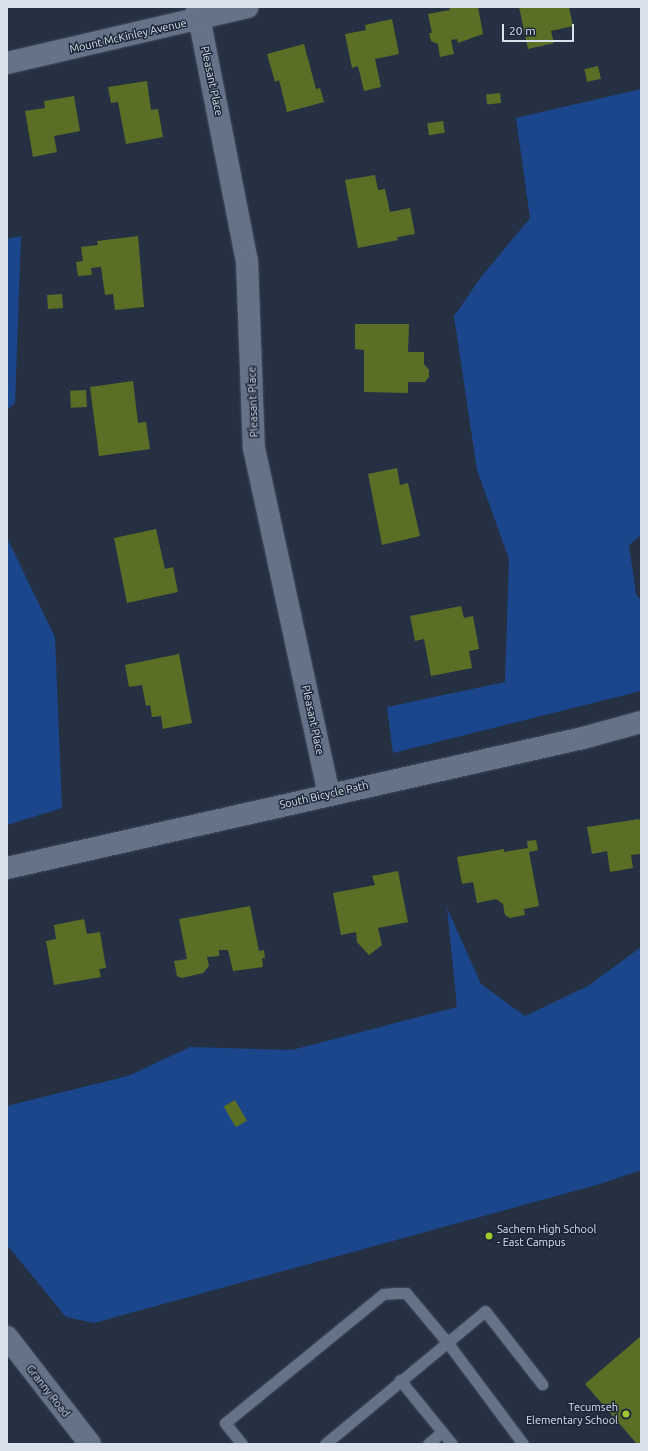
<!DOCTYPE html>
<html>
<head>
<meta charset="utf-8">
<style>
  body { margin:0 }
  #map { position:relative; width:648px; height:1451px; overflow:hidden; background:#253143; font-family:Ubuntu,sans-serif }
  div>[style] { position:absolute }
  [style*='--x'] { left:calc(var(--x)*1px); top:calc(var(--y)*1px); width:calc(var(--w)*1px); rotate:calc(var(--a)*1deg) }
  .green>* { inset:0; background:#1c468b }
  .building>* { inset:0; background:#5a6f25; transform-origin:0 0 }
  .roads { filter:drop-shadow(0 0 1px #434c5c) drop-shadow(0 0 1px #434c5c) }
  .service>* { height:11px; margin:-5.5px; padding:0 5.5px; transform-origin:5.5px; border-radius:5.5px; background:#657388 }
  .minor>* { height:22px; margin:-11px; padding:0 11px; transform-origin:11px; border-radius:11px; background:#657388 }
  .tertiary>* { height:22px; margin:-11px; padding:0 11px; transform-origin:11px; border-radius:11px; background:#657388 }
  .dots>* { width:11px; height:11px; translate:-50% -50%; box-sizing:border-box; border:2px solid #1b2739; border-radius:50% }
  span { translate:-50% -50%; white-space:nowrap; text-align:center; line-height:1.15; -webkit-text-stroke:3px #1b2739; paint-order:stroke }
  .street-label { font-size:11px; color:#d9e1ed }
  .poi-label { font-size:11px; color:#d9e1ed }
  .left { translate:0 -50%; text-align:left }
  .right { translate:-100% -50%; text-align:right }
  .frame { position:absolute; inset:0; border:8px solid #d9e1ed; pointer-events:none }
  .scale { position:absolute; left:502px; top:24px; width:72px; height:18px; box-sizing:border-box; border:2px solid #d9e1ed; border-top:0; padding-left:5px; font-size:12px; line-height:14px; white-space:nowrap; color:#d9e1ed; -webkit-text-stroke:3px #1b2739; paint-order:stroke }
</style>
</head>
<body>
<div id="map">
  <div class="green">
    <div style="clip-path:polygon(641px 89px,641px 535px,629px 545px,636px 594px,641px 601px,641px 691px,393px 753px,387px 707px,505px 682px,509px 559px,477px 470px,454px 316px,482px 276px,530px 218px,516px 118px)"></div>
    <div style="clip-path:polygon(21px 236px,15px 403px,7px 410px,7px 239px)"></div>
    <div style="clip-path:polygon(7px 538px,55px 637px,62px 808px,7px 825px)"></div>
    <div style="clip-path:polygon(447px 908px,481px 984px,525px 1016px,588px 986px,641px 947px,641px 1170px,600px 1184px,94px 1323px,66px 1317px,7px 1245px,7px 1106px,128px 1076px,190px 1047px,292px 1050px,457px 1007px)"></div>
  </div>
  <div class="building">
    <div style="clip-path:polygon(449px 7px,478px 7px,483px 34px,458px 43px,457px 39px,451px 40px,454px 54px,440px 57px,438px 44px,431px 41px,429px 33px,432px 33px,428px 14px,450px 10px)"></div>
    <div style="clip-path:polygon(519px 7px,569px 7px,573px 26px,551px 31px,554px 43px,528px 49px)"></div>
    <div style="clip-path:polygon(392px 19px,399px 54px,375px 59px,381px 87px,364px 91px,358px 66px,352px 68px,345px 34px,366px 30px,365px 25px)"></div>
    <div style="clip-path:polygon(304px 44px,316px 89px,320px 88px,324px 102px,287px 112px,279px 80px,275px 82px,267px 54px)"></div>
    <div style="left:598px;top:66px;width:13px;height:14px;rotate:77deg"></div>
    <div style="clip-path:polygon(147px 81px,151px 110px,158px 109px,163px 137px,126px 144px,118px 102px,111px 103px,108px 87px)"></div>
    <div style="left:500px;top:93px;width:10px;height:14px;rotate:84deg"></div>
    <div style="clip-path:polygon(74px 96px,80px 131px,54px 136px,57px 152px,33px 157px,25px 111px,45px 108px,44px 101px)"></div>
    <div style="left:443px;top:121px;width:12px;height:16px;rotate:81deg"></div>
    <div style="clip-path:polygon(375px 175px,378px 190px,385px 189px,390px 212px,410px 208px,415px 234px,397px 237px,398px 240px,358px 248px,345px 180px)"></div>
    <div style="clip-path:polygon(138px 236px,144px 307px,115px 310px,113px 294px,105px 295px,101px 267px,91px 268px,92px 275px,78px 276px,76px 262px,83px 261px,81px 247px,98px 245px,97px 241px)"></div>
    <div style="left:62px;top:294px;width:14px;height:15px;rotate:86deg"></div>
    <div style="clip-path:polygon(355px 324px,409px 324px,408px 352px,424px 352px,424px 364px,429px 370px,429px 377px,425px 382px,408px 382px,408px 393px,364px 392px,364px 350px,355px 349px)"></div>
    <div style="clip-path:polygon(133px 381px,138px 423px,146px 422px,150px 449px,99px 456px,90px 387px)"></div>
    <div style="left:86px;top:390px;width:17px;height:16px;rotate:87deg"></div>
    <div style="clip-path:polygon(397px 468px,400px 485px,408px 483px,420px 536px,382px 545px,368px 474px)"></div>
    <div style="clip-path:polygon(156px 529px,165px 569px,173px 567px,178px 592px,127px 603px,114px 538px)"></div>
    <div style="clip-path:polygon(461px 606px,464px 618px,473px 616px,479px 649px,469px 651px,472px 668px,431px 676px,424px 639px,415px 641px,410px 616px)"></div>
    <div style="clip-path:polygon(179px 654px,192px 723px,163px 729px,161px 716px,152px 717px,150px 705px,146px 706px,142px 685px,129px 687px,125px 665px)"></div>
    <div style="clip-path:polygon(639px 819px,641px 822px,641px 854px,631px 855px,633px 868px,610px 872px,607px 851px,592px 854px,587px 827px)"></div>
    <div style="clip-path:polygon(536px 840px,538px 850px,529px 852px,539px 906px,524px 909px,525px 915px,510px 918px,505px 915px,503px 904px,496px 899px,477px 903px,473px 882px,462px 884px,457px 857px,504px 849px,504px 852px,528px 848px,527px 841px)"></div>
    <div style="clip-path:polygon(398px 871px,408px 922px,378px 928px,382px 945px,369px 955px,357px 942px,356px 932px,341px 935px,333px 893px,375px 885px,372px 876px)"></div>
    <div style="clip-path:polygon(250px 906px,259px 951px,264px 950px,265px 958px,262px 958px,263px 967px,233px 971px,228px 950px,219px 950px,219px 956px,207px 957px,209px 966px,203px 973px,182px 978px,177px 976px,174px 961px,187px 959px,179px 919px)"></div>
    <div style="clip-path:polygon(84px 919px,87px 934px,100px 932px,106px 968px,99px 969px,101px 977px,54px 985px,46px 941px,56px 939px,54px 925px)"></div>
    <div style="left:235px;top:1100px;width:24px;height:13px;rotate:60deg"></div>
    <div style="clip-path:polygon(641px 1336px,641px 1444px,637px 1444px,585px 1384px)"></div>
  </div>
  <div class="roads">
    <div class="service">
      <div style="--x:400;--y:1380;--w:82;--a:50.9"></div>
      <div style="--x:242;--y:1444;--w:27;--a:-129"></div>
      <div style="--x:225;--y:1423;--w:204;--a:-39.2"></div>
      <div style="--x:383;--y:1294;--w:12;--a:-5"></div>
      <div style="--x:395;--y:1293;--w:11;--a:0"></div>
      <div style="--x:406;--y:1293;--w:64;--a:50.1"></div>
      <div style="--x:447;--y:1342;--w:127;--a:53.3"></div>
      <div style="--x:325;--y:1444;--w:208;--a:-39.7"></div>
      <div style="--x:485;--y:1311;--w:93;--a:52"></div>
      <div style="--x:428;--y:1444;--w:18;--a:-41"></div>
    </div>
    <div class="minor">
      <div style="--x:197;--y:7;--w:259;--a:78.9"></div>
      <div style="--x:247;--y:261;--w:187;--a:87.9"></div>
      <div style="--x:254;--y:448;--w:354;--a:77.8"></div>
      <div style="--x:7;--y:63;--w:247;--a:-13.1"></div>
    </div>
    <div class="tertiary">
      <div style="--x:7;--y:868;--w:590;--a:-12.72"></div>
      <div style="--x:583;--y:738;--w:60;--a:-15.4"></div>
      <div style="--x:7;--y:1337;--w:135;--a:52.2"></div>
    </div>
  </div>
  <div class="dots">
    <div style="left:489px;top:1236px;background:#a0c92c"></div>
    <div style="left:626px;top:1414px;background:#a0c92c"></div>
  </div>
  <div class="street-label">
    <span style="left:128px;top:36px;rotate:-13deg">Mount McKinley Avenue</span>
    <span style="left:212px;top:81px;rotate:78deg">Pleasant Place</span>
    <span style="left:253px;top:402px;rotate:-92deg">Pleasant Place</span>
    <span style="left:313px;top:720px;rotate:78deg">Pleasant Place</span>
    <span style="left:324px;top:795px;rotate:-13deg">South Bicycle Path</span>
    <span style="left:48px;top:1391px;rotate:52deg">Granny Road</span>
  </div>
  <div class="poi-label">
    <span class="left" style="left:497px;top:1236px">Sachem High School<br>- East Campus</span>
    <span class="right" style="left:618px;top:1414px">Tecumseh<br>Elementary School</span>
  </div>
  <div class="frame"></div>
  <div class="scale">20 m</div>
</div>
</body>
</html>
